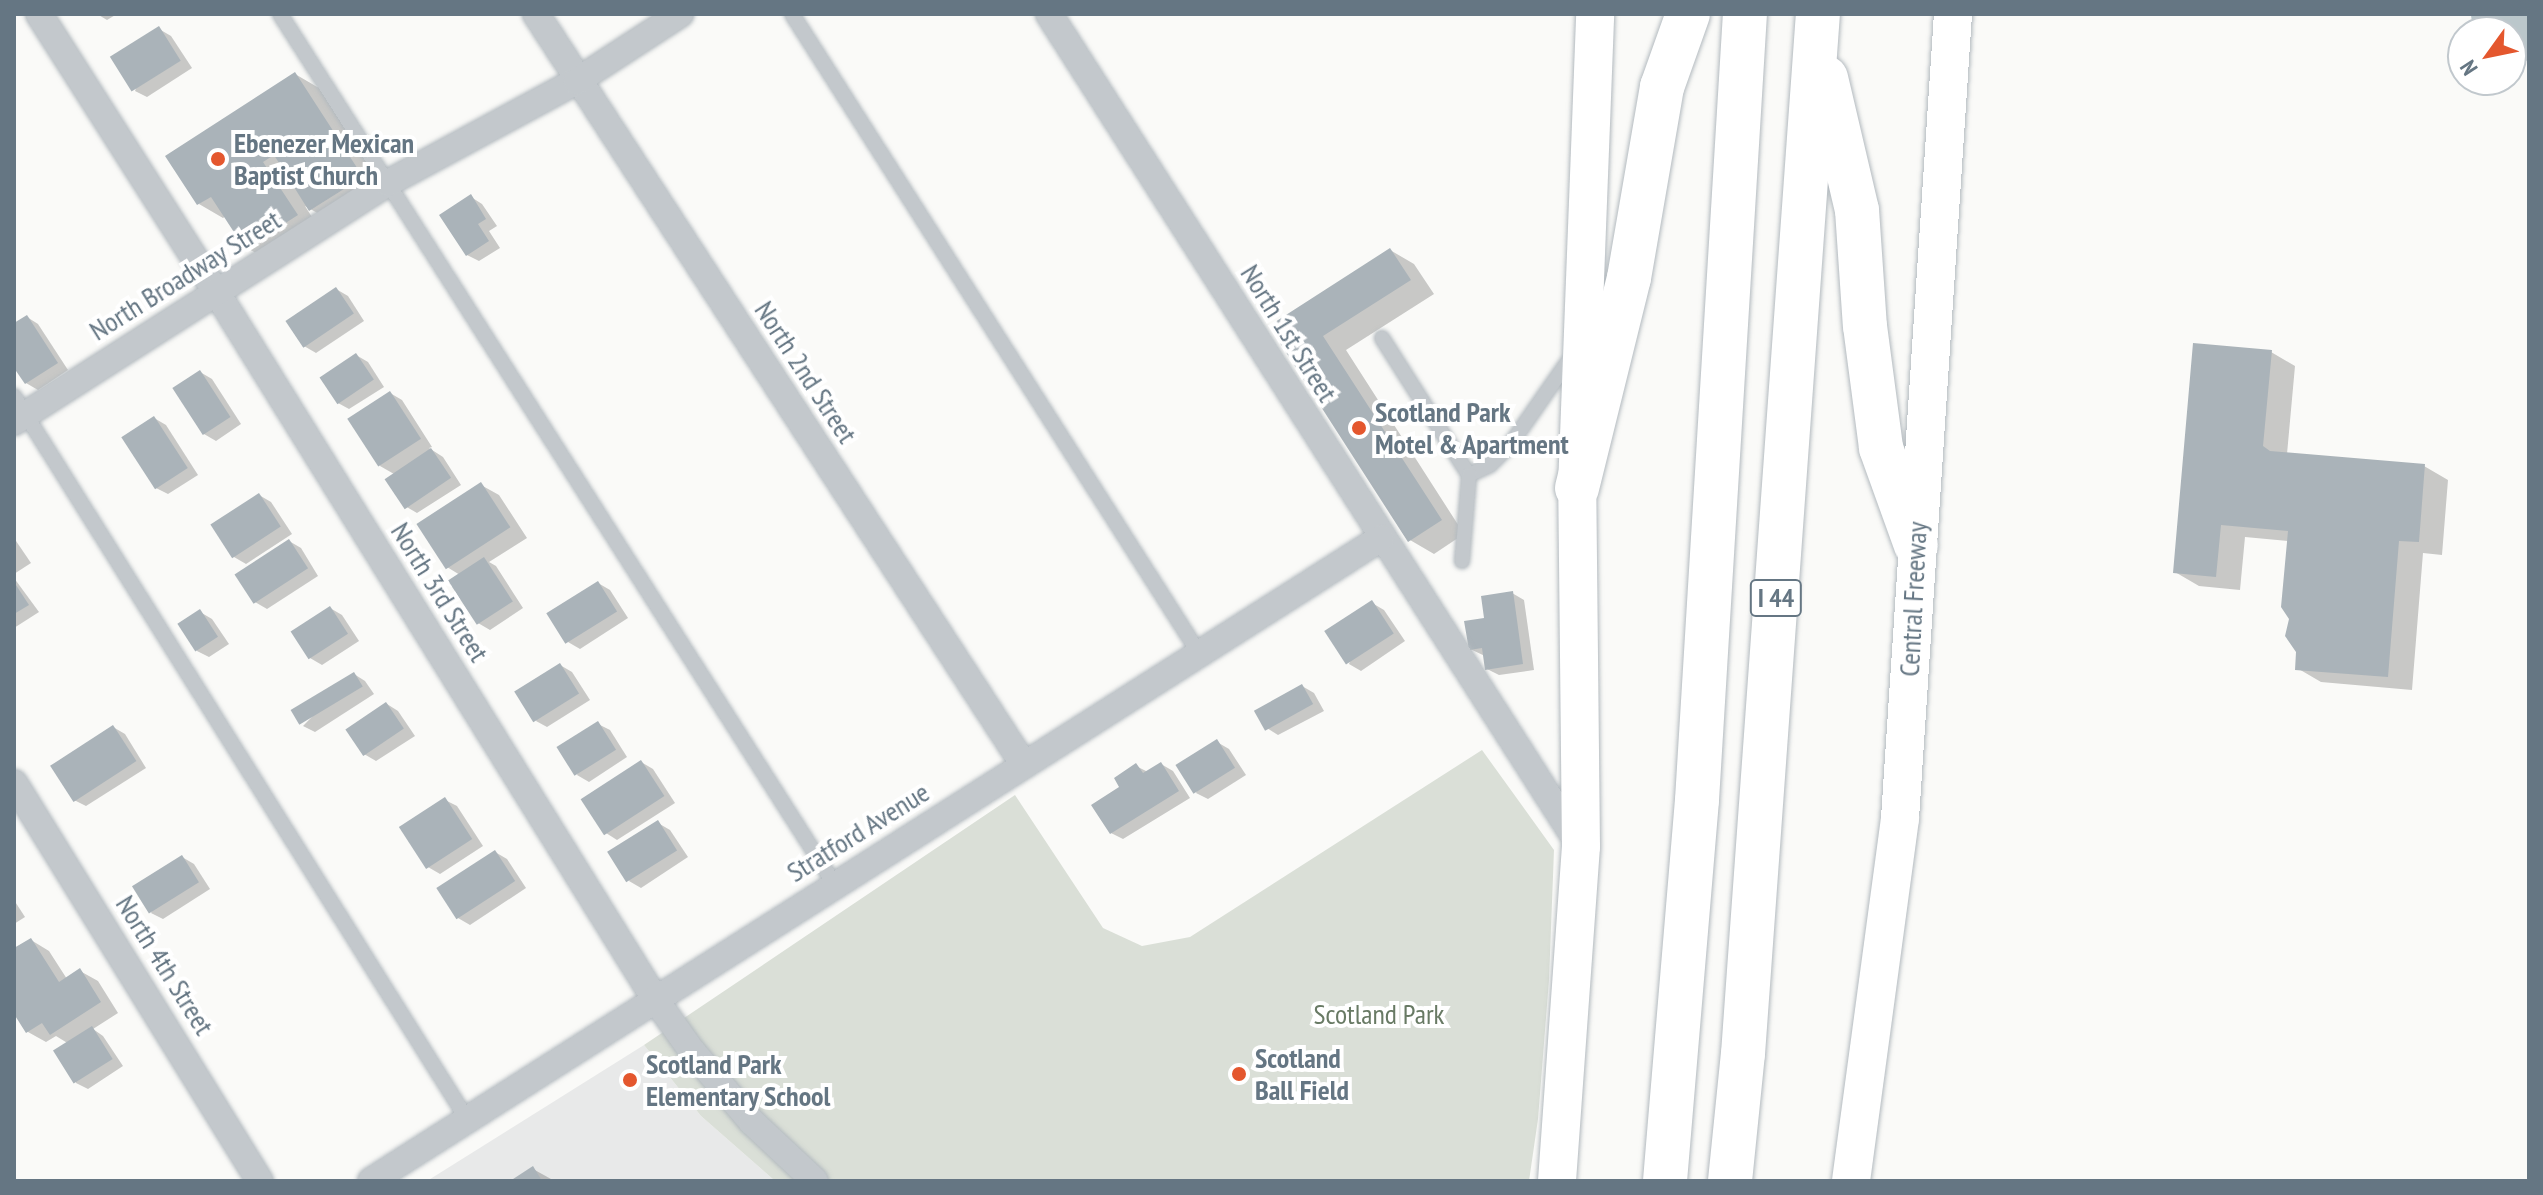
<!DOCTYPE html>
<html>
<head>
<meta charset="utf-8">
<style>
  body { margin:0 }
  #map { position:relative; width:2543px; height:1195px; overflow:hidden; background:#fafaf8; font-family:"PT Sans Narrow",sans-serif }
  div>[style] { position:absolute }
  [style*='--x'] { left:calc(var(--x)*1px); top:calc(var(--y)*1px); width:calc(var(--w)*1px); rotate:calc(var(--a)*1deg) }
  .built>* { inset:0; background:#e8e9e9 }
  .green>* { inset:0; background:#dadfd7 }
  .shadow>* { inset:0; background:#0003 }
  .river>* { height:48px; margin:-24px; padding:0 24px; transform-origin:24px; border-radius:24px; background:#bbc7cb }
  .building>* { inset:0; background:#aab3b9; transform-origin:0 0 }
  .roads { filter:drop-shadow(0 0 2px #b3babf) drop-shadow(0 0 2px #b3babf) }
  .lane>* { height:14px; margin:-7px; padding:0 7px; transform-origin:7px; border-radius:7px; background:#c3c8cc }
  .street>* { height:26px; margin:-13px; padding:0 13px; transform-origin:13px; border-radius:13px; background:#c3c8cc }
  .secondary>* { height:38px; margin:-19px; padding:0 19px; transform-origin:19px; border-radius:19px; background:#fff }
  .highway>* { height:44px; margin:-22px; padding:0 22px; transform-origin:22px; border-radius:22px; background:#fff }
  .dots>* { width:22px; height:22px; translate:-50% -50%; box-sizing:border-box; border:4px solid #fff; border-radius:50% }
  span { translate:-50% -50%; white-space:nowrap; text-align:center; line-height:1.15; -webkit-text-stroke:8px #fff; paint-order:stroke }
  .shield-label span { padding:2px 6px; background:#fff; border:2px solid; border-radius:6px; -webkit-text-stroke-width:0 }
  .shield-label { font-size:26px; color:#657683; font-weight:700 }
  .poi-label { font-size:28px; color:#657683; font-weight:700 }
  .left { translate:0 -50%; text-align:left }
  .street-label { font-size:28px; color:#657683 }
  .park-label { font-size:28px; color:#687a64 }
  .frame { position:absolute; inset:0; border:16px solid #657683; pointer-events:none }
  .north { position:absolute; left:2447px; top:16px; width:80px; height:80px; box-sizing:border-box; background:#fff; border:2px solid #c1c8cd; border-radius:50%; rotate:237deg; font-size:22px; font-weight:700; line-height:32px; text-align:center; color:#657683 }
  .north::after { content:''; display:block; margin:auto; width:28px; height:36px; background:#e4572e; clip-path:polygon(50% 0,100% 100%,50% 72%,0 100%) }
</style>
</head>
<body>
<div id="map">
  <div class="built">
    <div style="clip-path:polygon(644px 1045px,701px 1116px,775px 1181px,427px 1181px)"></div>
  </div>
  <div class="green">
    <div style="clip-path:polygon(1482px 750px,1554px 850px,1549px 980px,1538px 1119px,1529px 1181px,775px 1181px,701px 1116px,644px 1045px,1015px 795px,1103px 928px,1142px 946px,1190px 937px)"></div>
  </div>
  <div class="shadow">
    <div style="clip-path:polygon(97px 14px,117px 14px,107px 20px)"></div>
    <div style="clip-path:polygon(159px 29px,171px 36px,192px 68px,147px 97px,135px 91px)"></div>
    <div style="clip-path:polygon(295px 74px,319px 88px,386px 191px,335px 223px,305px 206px,320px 230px,271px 261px,247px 248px,226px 216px,223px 218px,199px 204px)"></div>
    <div style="clip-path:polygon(471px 197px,482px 204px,497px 226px,489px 231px,500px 248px,479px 261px,467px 255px)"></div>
    <div style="clip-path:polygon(1390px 250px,1414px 264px,1434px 294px,1346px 350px,1464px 534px,1434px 554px,1410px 540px,1272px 326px)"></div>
    <div style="clip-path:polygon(336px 289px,348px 296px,364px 321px,316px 353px,304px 346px)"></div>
    <div style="clip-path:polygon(27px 317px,38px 324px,68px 370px,38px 390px,26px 383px,14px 364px,14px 326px)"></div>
    <div style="clip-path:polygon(2271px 352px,2295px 366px,2287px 454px,2424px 466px,2448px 480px,2442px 555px,2423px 553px,2412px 690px,2321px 682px,2297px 668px,2289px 541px,2245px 537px,2240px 590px,2199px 586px,2175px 572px)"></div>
    <div style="clip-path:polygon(356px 355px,368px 362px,384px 387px,349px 409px,338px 403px)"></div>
    <div style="clip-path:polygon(200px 372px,212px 379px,241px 424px,216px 441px,204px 434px)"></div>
    <div style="clip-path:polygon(390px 393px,402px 400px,432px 447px,429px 448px,443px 457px,461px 485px,417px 513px,405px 506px,394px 474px,380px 466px)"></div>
    <div style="clip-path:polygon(154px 418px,166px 425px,198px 475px,168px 494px,156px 488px)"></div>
    <div style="clip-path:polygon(481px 485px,499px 495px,527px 538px,489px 562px,496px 566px,523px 608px,490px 630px,478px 623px,460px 575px,447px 567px)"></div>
    <div style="clip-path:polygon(259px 495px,271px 502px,292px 534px,246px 564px,234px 557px)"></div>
    <div style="clip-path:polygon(14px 538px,31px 563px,14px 574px)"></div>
    <div style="clip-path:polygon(289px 541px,301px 548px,318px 576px,267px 609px,255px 602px)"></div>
    <div style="clip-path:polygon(14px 578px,39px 612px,14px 628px)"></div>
    <div style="clip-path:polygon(598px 583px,610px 590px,628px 618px,580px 649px,568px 642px)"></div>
    <div style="clip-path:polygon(1512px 593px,1524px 600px,1534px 670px,1499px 675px,1487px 669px,1485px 656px,1470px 649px,1487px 619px)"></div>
    <div style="clip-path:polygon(1372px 603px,1384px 610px,1405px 641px,1361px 671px,1349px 664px)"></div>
    <div style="clip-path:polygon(330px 608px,342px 615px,359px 641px,322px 665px,310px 658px)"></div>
    <div style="clip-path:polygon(200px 612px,212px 619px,229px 644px,209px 657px,197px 651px)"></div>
    <div style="clip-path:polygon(560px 665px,572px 672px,590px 700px,547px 727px,536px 721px)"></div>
    <div style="clip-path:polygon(354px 674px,365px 681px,374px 694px,315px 732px,303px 726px)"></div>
    <div style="clip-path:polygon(1302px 686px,1314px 693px,1324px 711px,1278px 735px,1267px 728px)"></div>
    <div style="clip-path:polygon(387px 704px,398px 711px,415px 736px,376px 761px,364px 754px)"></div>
    <div style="clip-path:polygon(598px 724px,610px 730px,627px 757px,589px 782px,577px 775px)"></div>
    <div style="clip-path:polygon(113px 727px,125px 734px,146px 768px,86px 806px,74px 800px)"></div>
    <div style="clip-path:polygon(1217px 742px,1229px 749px,1246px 775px,1208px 799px,1196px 793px)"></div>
    <div style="clip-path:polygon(641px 762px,653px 769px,675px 803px,617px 840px,606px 833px)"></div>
    <div style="clip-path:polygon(1161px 764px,1173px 771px,1190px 798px,1123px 839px,1111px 833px,1122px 788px,1136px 766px,1148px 772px)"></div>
    <div style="clip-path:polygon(445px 800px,457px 806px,483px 846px,440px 874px,428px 867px)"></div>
    <div style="clip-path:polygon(658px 823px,670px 830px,688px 857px,641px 888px,629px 881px)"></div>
    <div style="clip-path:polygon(495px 852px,507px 859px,526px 888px,470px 925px,458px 918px)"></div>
    <div style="clip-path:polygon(182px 857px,194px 864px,210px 889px,163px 919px,151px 913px)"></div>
    <div style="clip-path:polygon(14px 900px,25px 917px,14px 924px)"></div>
    <div style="clip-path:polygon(31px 940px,49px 951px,67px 979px,80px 971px,98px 981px,118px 1013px,93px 1029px,103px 1036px,123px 1066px,88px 1089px,76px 1083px,69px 1044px,56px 1036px,46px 1042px,28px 1032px,14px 1010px,14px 951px)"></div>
    <div style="clip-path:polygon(533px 1169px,551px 1179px,552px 1181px,514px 1181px)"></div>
  </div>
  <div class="river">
    <div style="--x:2495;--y:14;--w:41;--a:34.1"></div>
  </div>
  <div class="building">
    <div style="left:159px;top:26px;width:41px;height:58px;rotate:58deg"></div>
    <div style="clip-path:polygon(295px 72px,363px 177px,309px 211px,274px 155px,263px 162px,298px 215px,245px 249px,211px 197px,197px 205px,165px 156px)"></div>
    <div style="clip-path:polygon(471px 194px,486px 219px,478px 224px,489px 241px,466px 256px,439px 215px)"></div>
    <div style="clip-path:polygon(1390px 248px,1411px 280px,1323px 336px,1442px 520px,1408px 542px,1269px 326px)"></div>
    <div style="left:336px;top:287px;width:32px;height:61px;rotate:56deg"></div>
    <div style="clip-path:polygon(27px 315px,58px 363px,25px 384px,14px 368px,14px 323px)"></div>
    <div style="clip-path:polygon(2193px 343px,2272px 350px,2263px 446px,2270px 451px,2425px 464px,2419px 542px,2399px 541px,2388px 677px,2295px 670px,2296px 652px,2285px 636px,2289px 619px,2281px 607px,2288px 531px,2221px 525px,2216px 577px,2173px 573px)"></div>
    <div style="left:356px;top:353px;width:32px;height:44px;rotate:56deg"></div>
    <div style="left:200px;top:370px;width:56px;height:33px;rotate:57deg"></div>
    <div style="left:390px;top:391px;width:57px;height:51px;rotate:57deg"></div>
    <div style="left:154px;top:416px;width:62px;height:39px;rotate:57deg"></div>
    <div style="left:431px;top:448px;width:36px;height:56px;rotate:56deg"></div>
    <div style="left:481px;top:482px;width:54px;height:77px;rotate:57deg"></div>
    <div style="left:259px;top:493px;width:40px;height:58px;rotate:57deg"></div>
    <div style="left:289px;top:539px;width:35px;height:65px;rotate:57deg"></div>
    <div style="left:484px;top:557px;width:53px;height:43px;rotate:57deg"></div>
    <div style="left:598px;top:581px;width:36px;height:61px;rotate:58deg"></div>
    <div style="clip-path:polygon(14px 582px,29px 605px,14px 614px)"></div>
    <div style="clip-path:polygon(1513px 591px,1523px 664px,1485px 670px,1482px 648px,1469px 650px,1464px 621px,1484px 618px,1481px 596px)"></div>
    <div style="left:1372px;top:600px;width:40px;height:57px;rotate:57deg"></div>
    <div style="left:330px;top:606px;width:33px;height:47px;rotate:57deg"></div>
    <div style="left:200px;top:609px;width:33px;height:27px;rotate:57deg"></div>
    <div style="left:560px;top:663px;width:36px;height:54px;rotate:58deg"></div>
    <div style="left:354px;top:672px;width:17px;height:74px;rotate:59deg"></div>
    <div style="left:1302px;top:684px;width:23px;height:55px;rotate:61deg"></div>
    <div style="left:386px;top:702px;width:32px;height:49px;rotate:56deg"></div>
    <div style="left:598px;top:721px;width:34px;height:49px;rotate:58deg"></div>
    <div style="left:113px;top:725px;width:43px;height:75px;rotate:57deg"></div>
    <div style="left:1217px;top:739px;width:34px;height:49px;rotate:58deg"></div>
    <div style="left:641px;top:760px;width:43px;height:72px;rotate:57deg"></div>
    <div style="clip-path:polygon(1161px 762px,1179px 791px,1110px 834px,1091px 805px,1119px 787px,1114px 778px,1136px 763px,1143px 773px)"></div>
    <div style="left:445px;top:797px;width:50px;height:55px;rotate:57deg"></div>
    <div style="left:658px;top:820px;width:36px;height:60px;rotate:58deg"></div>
    <div style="left:495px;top:850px;width:37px;height:70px;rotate:57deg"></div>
    <div style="left:182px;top:855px;width:32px;height:59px;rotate:58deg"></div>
    <div style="clip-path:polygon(31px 938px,59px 982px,80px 968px,101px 1002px,50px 1035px,42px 1023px,26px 1033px,14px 1014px,14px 948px)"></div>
    <div style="left:92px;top:1026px;width:39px;height:46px;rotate:58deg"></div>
    <div style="clip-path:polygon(533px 1166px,542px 1181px,510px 1181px)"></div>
  </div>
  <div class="roads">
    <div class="lane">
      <div style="--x:280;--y:14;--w:1033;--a:57.49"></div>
      <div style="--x:792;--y:14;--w:758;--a:57.51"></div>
      <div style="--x:1382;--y:338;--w:162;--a:57.6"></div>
      <div style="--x:1469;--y:475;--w:23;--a:-25"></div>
      <div style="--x:1490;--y:465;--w:28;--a:-45"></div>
      <div style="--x:1510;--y:445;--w:112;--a:-55.2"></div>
      <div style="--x:14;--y:396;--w:853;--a:57.93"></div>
      <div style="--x:1462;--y:561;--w:86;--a:-85.3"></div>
    </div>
    <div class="street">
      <div style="--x:39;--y:14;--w:331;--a:57.5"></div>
      <div style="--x:217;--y:293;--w:831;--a:58.18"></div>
      <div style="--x:655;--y:999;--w:64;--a:54.6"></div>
      <div style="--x:692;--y:1051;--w:93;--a:49.8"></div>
      <div style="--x:752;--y:1122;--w:86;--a:43.1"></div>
      <div style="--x:536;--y:14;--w:896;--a:56.98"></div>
      <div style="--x:1049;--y:14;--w:988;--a:57.44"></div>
      <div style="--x:14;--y:422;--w:444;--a:-32.6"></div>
      <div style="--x:388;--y:183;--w:215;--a:-28.4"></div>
      <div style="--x:577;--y:81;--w:123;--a:-33"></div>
      <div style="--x:14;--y:783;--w:468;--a:58.3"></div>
      <div style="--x:371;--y:1181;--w:1197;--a:-32.48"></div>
    </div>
    <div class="secondary">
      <div style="--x:1557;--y:1181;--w:335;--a:-85.9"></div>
      <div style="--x:1581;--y:847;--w:359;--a:-90.6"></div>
      <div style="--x:1577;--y:488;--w:474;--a:-87.8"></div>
      <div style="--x:1851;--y:1181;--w:366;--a:-82.3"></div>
      <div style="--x:1900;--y:818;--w:806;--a:-86.23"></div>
    </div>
    <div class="highway">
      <div style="--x:1826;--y:78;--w:136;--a:76.8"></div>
      <div style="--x:1857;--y:210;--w:116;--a:86.1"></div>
      <div style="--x:1865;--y:326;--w:123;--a:82.5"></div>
      <div style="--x:1881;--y:448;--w:103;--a:70.2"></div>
      <div style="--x:1577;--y:488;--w:216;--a:-76.1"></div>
      <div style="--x:1629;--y:278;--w:194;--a:-80.2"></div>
      <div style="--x:1662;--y:87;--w:77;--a:-70.4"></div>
      <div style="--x:1665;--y:1181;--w:382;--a:-85.2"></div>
      <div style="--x:1697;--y:800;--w:787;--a:-86.51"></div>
      <div style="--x:1730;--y:1181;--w:128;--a:-84.2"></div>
      <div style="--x:1743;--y:1054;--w:1043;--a:-85.88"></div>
    </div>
  </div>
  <div class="dots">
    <div style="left:218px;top:159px;background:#e4572e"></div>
    <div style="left:1359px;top:428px;background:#e4572e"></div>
    <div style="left:1239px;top:1074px;background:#e4572e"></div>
    <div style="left:630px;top:1080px;background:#e4572e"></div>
  </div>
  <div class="shield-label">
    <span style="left:1776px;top:598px">I 44</span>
  </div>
  <div class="poi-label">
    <span class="left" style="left:234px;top:159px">Ebenezer Mexican<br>Baptist Church</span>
    <span class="left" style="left:1375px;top:428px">Scotland Park<br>Motel &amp; Apartment</span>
    <span class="left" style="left:1255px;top:1074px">Scotland<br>Ball Field</span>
    <span class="left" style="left:646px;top:1080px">Scotland Park<br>Elementary School</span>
  </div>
  <div class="street-label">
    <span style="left:185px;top:275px;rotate:-32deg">North Broadway Street</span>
    <span style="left:1289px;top:333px;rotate:58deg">North 1st Street</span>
    <span style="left:806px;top:372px;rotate:57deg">North 2nd Street</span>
    <span style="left:440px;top:592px;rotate:58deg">North 3rd Street</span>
    <span style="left:1913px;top:599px;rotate:-87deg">Central Freeway</span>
    <span style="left:858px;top:832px;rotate:-32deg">Stratford Avenue</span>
    <span style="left:165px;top:965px;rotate:58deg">North 4th Street</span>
  </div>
  <div class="park-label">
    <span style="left:1379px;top:1014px">Scotland Park</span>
  </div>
  <div class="frame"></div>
  <div class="north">N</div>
</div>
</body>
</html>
